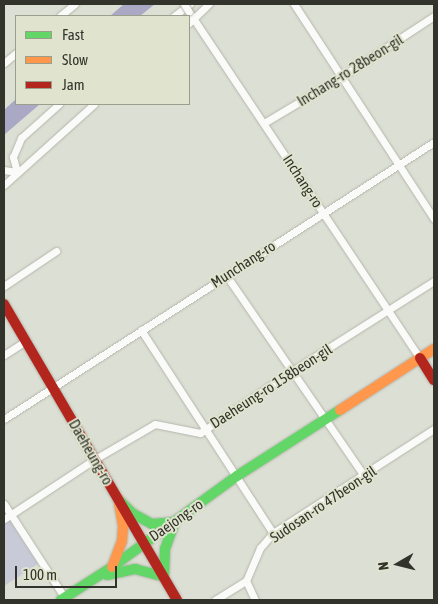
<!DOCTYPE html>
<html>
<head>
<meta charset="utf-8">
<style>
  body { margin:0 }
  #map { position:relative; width:438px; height:604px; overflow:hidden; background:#dcdfd3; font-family:"Asap Condensed",sans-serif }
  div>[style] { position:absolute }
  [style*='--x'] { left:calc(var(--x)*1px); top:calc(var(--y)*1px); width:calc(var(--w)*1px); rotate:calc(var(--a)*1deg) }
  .green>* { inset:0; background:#c9cad8 }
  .water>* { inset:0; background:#a9a9c6 }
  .roads { filter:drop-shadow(0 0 1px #b4b6ad) drop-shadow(0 0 1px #b4b6ad) }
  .street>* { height:7px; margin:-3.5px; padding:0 3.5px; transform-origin:3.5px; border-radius:3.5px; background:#fafaf8 }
  .fast>* { height:10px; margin:-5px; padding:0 5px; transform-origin:5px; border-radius:5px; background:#63d668 }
  .slow>* { height:10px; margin:-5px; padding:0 5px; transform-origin:5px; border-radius:5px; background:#ff974d }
  .jam>* { height:10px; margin:-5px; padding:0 5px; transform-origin:5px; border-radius:5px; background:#b3261e }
  .bridges { filter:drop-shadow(0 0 1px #b4b6ad) drop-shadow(0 0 1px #b4b6ad) }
  .street-bridge>* { height:7px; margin:-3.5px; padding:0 3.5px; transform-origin:3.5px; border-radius:3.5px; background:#fafaf8 }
  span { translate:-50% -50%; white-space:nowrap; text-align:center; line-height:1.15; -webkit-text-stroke:4px #e0e4ce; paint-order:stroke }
  .street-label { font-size:15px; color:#32342b }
  .frame { position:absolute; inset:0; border:5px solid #32342b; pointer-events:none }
  .legend { position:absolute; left:15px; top:15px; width:175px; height:90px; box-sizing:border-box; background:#e0e4ce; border:1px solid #9a9e8d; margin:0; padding:6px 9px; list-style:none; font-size:15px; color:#32342b }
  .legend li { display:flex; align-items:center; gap:10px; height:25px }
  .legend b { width:25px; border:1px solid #9a9e8d }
  .north { position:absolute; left:373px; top:539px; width:50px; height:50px; -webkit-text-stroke:4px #e0e4ce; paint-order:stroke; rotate:262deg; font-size:14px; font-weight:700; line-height:20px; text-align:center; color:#32342b }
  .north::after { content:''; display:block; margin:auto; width:18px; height:22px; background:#32342b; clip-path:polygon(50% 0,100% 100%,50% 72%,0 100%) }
  .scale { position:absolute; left:15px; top:566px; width:102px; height:22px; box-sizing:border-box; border:2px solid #32342b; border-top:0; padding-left:6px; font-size:15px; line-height:18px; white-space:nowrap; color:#32342b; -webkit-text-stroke:4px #e0e4ce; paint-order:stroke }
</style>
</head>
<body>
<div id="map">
  <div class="green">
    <div style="clip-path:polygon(10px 520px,38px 564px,4px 586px,4px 524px)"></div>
  </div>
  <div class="water">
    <div style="clip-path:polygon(124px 4px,155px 4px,140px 16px,110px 16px)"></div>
    <div style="clip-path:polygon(16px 99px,16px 104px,40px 104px,4px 135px,4px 110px)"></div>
  </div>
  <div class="roads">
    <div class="street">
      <div style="--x:294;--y:4;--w:257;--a:56.9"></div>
      <div style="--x:189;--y:12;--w:416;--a:56.3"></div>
      <div style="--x:60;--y:16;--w:19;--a:-39"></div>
      <div style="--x:174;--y:16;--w:20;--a:-37"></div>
      <div style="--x:189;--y:23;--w:28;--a:-44"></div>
      <div style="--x:4;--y:63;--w:16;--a:-40"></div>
      <div style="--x:264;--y:123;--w:90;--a:-30.9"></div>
      <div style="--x:341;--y:77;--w:111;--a:-33.3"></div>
      <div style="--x:4;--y:170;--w:13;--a:9"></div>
      <div style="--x:17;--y:172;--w:16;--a:-105"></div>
      <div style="--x:13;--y:157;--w:21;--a:-67"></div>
      <div style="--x:21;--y:138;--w:51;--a:-41.8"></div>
      <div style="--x:4;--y:185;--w:121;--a:-42"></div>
      <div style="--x:226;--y:275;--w:244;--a:55.5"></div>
      <div style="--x:4;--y:286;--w:63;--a:-33.9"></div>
      <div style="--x:141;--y:330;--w:242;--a:57"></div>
      <div style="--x:4;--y:355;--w:27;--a:-33"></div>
      <div style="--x:4;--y:419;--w:511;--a:-32.79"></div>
      <div style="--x:4;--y:504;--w:114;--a:57.1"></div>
      <div style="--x:4;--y:519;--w:109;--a:-33.4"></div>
      <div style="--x:95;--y:459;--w:69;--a:-30.3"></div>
      <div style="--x:155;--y:424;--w:46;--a:11.3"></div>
      <div style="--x:200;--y:433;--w:111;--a:-34"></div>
      <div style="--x:292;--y:371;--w:168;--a:-32.4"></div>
      <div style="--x:215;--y:600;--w:36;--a:-32"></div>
      <div style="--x:255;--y:600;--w:21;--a:-115"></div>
      <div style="--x:246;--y:581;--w:36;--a:-67"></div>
      <div style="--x:260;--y:548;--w:20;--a:-49"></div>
      <div style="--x:273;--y:533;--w:192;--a:-32.9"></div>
    </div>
    <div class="fast">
      <div style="--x:118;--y:499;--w:20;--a:45"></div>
      <div style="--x:132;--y:513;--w:23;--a:29"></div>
      <div style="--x:152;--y:524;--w:21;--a:-5"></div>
      <div style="--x:107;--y:575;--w:29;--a:-12"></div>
      <div style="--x:135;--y:569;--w:30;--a:15"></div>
      <div style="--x:164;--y:577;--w:28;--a:-88"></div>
      <div style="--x:165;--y:549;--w:29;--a:-70"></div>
      <div style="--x:61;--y:600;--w:61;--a:-32.9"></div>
      <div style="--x:112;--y:567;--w:155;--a:-36.1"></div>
      <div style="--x:237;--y:476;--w:122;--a:-32.7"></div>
    </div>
    <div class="slow">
      <div style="--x:340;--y:410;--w:112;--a:-33"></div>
      <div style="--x:112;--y:567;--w:28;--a:-69"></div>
      <div style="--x:122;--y:541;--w:15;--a:-86"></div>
      <div style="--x:123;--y:526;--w:28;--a:-100"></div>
    </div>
    <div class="jam">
      <div style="--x:4;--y:304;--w:343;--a:59.7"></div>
      <div style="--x:420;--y:358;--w:26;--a:58"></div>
    </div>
  </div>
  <div class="bridges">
    <div class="street-bridge">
      <div style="--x:184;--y:4;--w:9;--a:58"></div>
    </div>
  </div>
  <div class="street-label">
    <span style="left:350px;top:70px;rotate:-32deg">Inchang-ro 28beon-gil</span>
    <span style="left:303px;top:181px;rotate:57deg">Inchang-ro</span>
    <span style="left:243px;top:264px;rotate:-33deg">Munchang-ro</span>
    <span style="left:271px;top:386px;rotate:-33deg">Daeheung-ro 158beon-gil</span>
    <span style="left:91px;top:452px;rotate:60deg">Daeheung-ro</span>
    <span style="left:323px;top:504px;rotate:-34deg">Sudosan-ro 47beon-gil</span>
    <span style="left:176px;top:520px;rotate:-35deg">Daejong-ro</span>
  </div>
  <div class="frame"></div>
  <ul class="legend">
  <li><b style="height:6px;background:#63d668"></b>Fast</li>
  <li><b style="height:6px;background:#ff974d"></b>Slow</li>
  <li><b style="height:6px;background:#b3261e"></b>Jam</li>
  </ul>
  <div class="north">N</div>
  <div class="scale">100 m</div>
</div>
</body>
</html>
